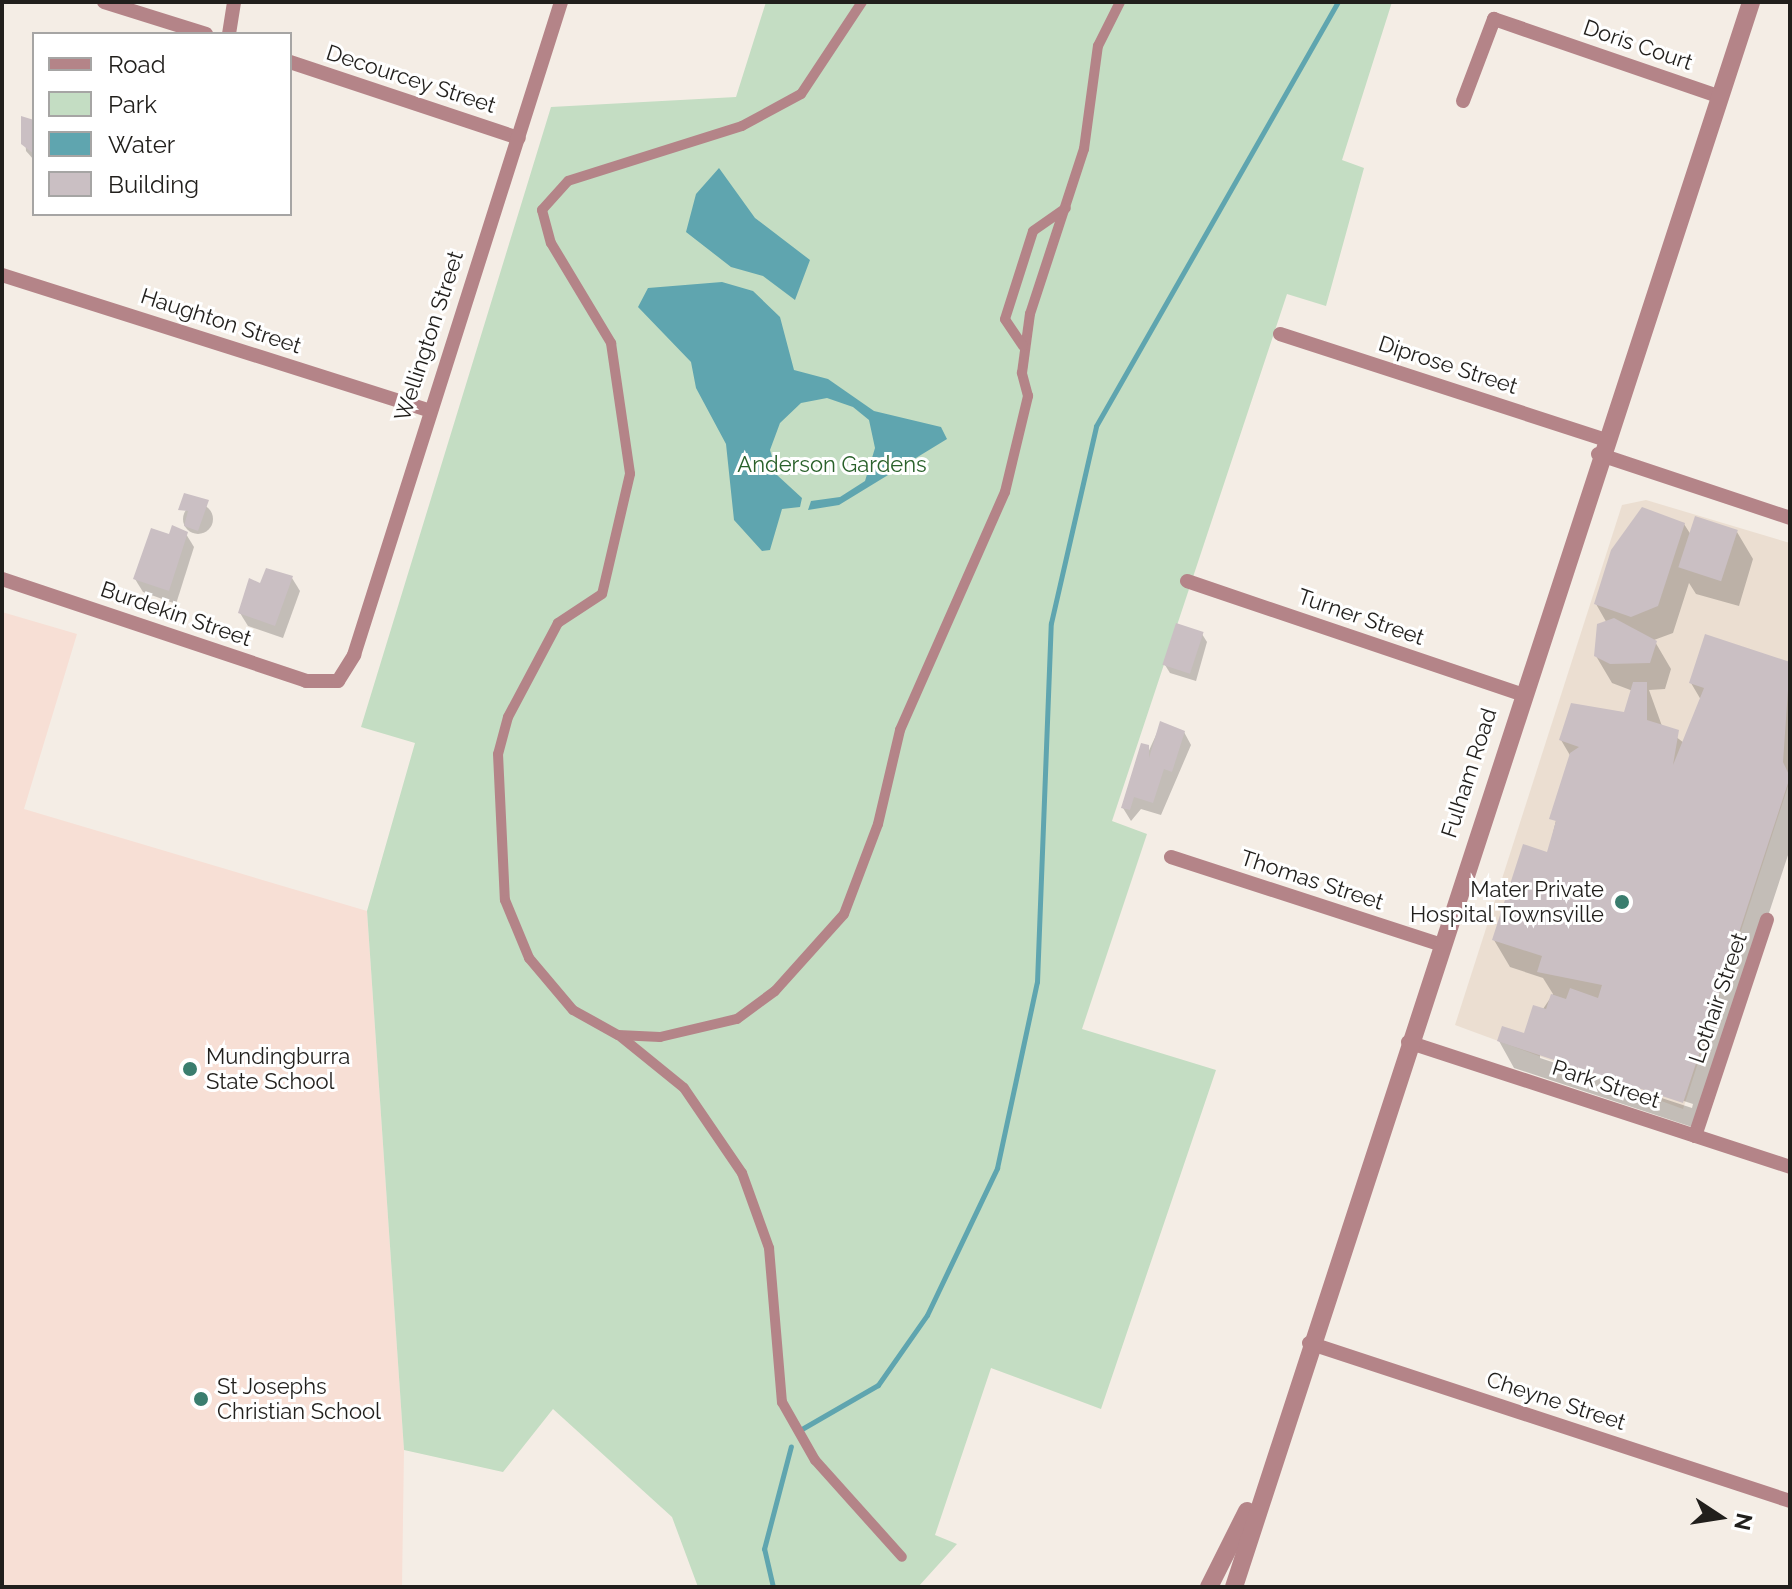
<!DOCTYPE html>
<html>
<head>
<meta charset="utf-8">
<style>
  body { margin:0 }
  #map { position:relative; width:1792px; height:1589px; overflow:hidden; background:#f4ede5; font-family:Raleway,sans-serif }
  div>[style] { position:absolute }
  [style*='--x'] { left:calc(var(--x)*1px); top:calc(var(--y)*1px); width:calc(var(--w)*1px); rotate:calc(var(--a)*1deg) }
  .built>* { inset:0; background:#ebded1 }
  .education>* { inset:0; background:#f7dfd5 }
  .green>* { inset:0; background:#c4ddc3 }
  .water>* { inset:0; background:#5fa5af }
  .shadow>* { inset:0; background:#0003 }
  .round { border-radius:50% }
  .stream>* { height:5px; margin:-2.5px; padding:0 2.5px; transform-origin:2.5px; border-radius:2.5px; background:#5fa5af }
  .building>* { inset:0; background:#cabfc3; transform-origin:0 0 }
  .pedestrian>* { height:10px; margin:-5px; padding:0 5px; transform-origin:5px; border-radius:5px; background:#b48488 }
  .minor>* { height:14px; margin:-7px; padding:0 7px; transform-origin:7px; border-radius:7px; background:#b48488 }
  .tertiary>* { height:18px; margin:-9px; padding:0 9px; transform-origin:9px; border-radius:9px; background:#b48488 }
  .dots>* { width:22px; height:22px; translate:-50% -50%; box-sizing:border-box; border:4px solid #fff; border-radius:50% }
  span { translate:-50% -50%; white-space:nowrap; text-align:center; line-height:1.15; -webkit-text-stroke:6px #fff; paint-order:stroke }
  .street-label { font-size:22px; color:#211f1c }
  .park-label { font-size:22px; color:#2a612b }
  .poi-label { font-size:22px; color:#211f1c }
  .right { translate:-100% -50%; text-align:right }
  .left { translate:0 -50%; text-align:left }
  .frame { position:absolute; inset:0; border:4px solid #211f1c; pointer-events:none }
  .legend { position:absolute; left:32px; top:32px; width:260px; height:184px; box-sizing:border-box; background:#fff; border:2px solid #a6a5a4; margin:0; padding:10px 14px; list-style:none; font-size:24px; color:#211f1c }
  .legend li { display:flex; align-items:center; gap:16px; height:40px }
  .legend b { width:40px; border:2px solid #a6a5a4 }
  .north { position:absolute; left:1680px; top:1477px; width:80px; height:80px; -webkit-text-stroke:6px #fff; paint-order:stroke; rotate:102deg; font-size:22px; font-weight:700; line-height:32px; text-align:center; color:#211f1c }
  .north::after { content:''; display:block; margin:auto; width:28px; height:36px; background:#211f1c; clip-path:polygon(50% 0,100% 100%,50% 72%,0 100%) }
</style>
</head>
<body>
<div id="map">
  <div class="built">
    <div style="clip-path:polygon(1646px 500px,1790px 543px,1790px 780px,1683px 1109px,1455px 1025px,1622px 505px)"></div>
  </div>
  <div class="education">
    <div style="clip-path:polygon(2px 612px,77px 634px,24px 809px,367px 911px,404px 1450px,402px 1587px,2px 1587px)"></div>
  </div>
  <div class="green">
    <div style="clip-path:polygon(766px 2px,1392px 2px,1342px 160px,1364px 168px,1326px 306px,1287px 294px,1112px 821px,1147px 834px,1082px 1029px,1216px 1070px,1101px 1409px,991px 1368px,935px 1535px,957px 1544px,918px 1587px,698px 1587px,672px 1517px,553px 1409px,503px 1472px,404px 1450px,367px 911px,415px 743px,361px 727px,551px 107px,736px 97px)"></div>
  </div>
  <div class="water">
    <div style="clip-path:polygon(719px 168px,755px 218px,810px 260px,795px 300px,763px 276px,731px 267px,686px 232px,696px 194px)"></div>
    <div style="clip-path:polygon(722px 282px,753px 291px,780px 317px,794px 370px,828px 379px,874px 411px,941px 427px,947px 439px,839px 505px,808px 510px,811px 501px,840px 497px,865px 481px,875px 448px,869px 420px,853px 407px,827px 398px,801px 403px,780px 423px,770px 450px,777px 475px,802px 498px,800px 507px,782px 509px,770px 550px,762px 551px,734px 520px,726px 444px,696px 388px,691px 362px,638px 307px,648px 288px)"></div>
  </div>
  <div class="shadow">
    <div style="clip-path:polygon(24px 119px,34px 122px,34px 160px,26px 151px)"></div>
    <div class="round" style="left:183px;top:504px;width:30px;height:30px"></div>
    <div style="clip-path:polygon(evenodd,1684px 524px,1691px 535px,1737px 532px,1753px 559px,1739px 606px,1696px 594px,1689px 583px,1673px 633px,1654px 640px,1671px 669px,1665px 689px,1649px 690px,1662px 726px,1684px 743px,1701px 700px,1691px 683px,1707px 636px,1790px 664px,1790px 849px,1698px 1129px,1514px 1068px,1499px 1041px,1525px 1036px,1553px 994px,1543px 978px,1510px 967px,1494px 940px,1548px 854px,1571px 757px,1561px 740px,1625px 714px,1633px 691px,1612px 683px,1596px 656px,1608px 625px,1596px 604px,1684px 524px,1540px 1054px,1693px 1104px,1692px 1108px,1540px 1058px,1540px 1054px)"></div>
    <div style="clip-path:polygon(186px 534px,194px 547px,176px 604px,143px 592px,135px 579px,170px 537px)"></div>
    <div style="clip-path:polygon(292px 578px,300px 591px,283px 638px,248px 626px,240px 613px,262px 586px)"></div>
    <div style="clip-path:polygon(1202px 634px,1207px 642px,1196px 681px,1170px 673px,1165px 665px)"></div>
    <div style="clip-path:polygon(1161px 724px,1184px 732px,1191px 745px,1161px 815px,1141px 809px,1131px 821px,1123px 808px)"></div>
  </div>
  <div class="stream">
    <div style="--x:800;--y:1430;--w:90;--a:-30"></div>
    <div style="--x:878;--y:1385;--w:85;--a:-55"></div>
    <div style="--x:927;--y:1315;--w:163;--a:-64.5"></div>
    <div style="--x:997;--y:1168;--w:190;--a:-77.9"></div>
    <div style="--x:1037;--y:982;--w:359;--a:-87.8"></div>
    <div style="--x:1051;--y:623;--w:202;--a:-77.1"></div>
    <div style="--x:1096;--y:426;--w:488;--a:-60.3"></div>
    <div style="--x:773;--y:1587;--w:39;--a:-103"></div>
    <div style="--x:764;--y:1549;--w:106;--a:-75.3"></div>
  </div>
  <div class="building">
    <div style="clip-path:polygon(21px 116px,34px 120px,34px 154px,21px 144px)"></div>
    <div style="clip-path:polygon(184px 493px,209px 500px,198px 531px,184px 526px,188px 511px,178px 510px)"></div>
    <div style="clip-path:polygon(1642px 507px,1685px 523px,1658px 606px,1631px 617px,1594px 604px,1611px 550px)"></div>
    <div style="left:1695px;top:516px;width:45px;height:54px;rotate:18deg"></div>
    <div style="clip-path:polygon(172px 525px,188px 532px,169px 591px,133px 579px,151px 528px,169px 534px)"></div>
    <div style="clip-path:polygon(266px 568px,293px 576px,275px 626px,238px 613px,249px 578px,260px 583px)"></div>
    <div style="clip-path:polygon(1614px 618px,1657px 641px,1650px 663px,1610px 664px,1594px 656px,1597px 624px)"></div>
    <div style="left:1176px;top:623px;width:29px;height:44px;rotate:18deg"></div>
    <div style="clip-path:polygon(1705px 634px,1790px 662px,1783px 762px,1790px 777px,1683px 1103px,1497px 1041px,1502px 1026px,1524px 1033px,1533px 1005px,1546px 1009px,1551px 994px,1566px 999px,1570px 988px,1598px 998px,1602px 985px,1537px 972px,1542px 956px,1492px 940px,1523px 844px,1547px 852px,1556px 821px,1549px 819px,1570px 753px,1579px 747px,1559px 740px,1571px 703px,1624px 712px,1633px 682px,1647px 682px,1647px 720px,1679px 730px,1673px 765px,1704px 688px,1689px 683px)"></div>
    <div style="clip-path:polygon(1160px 721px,1185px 731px,1172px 772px,1164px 769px,1153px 803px,1134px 797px,1130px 810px,1121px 808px,1141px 743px,1149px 745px,1149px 758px)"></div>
  </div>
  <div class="pedestrian">
    <div style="--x:862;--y:2;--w:110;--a:123.5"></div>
    <div style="--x:801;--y:94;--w:67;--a:151.5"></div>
    <div style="--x:742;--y:126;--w:182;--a:162.5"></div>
    <div style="--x:568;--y:181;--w:39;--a:132"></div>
    <div style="--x:542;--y:210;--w:34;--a:75"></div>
    <div style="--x:551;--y:243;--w:117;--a:59"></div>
    <div style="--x:611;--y:343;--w:132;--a:81.7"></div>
    <div style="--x:630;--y:474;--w:123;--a:103.1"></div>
    <div style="--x:602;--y:594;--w:53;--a:146.6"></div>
    <div style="--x:558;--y:623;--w:106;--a:118"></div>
    <div style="--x:508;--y:717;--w:38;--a:105"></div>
    <div style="--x:498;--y:754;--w:146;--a:87.3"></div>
    <div style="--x:505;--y:900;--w:63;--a:67.5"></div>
    <div style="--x:529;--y:958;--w:68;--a:49.8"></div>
    <div style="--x:573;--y:1010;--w:51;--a:29.1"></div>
    <div style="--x:618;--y:1035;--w:42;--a:2.7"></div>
    <div style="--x:660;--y:1037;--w:79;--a:-13.2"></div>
    <div style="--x:737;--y:1019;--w:47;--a:-36.4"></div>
    <div style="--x:775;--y:991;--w:103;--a:-48.1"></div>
    <div style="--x:844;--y:914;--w:96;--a:-69.3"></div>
    <div style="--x:878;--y:824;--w:97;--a:-76.8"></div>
    <div style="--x:900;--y:730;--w:260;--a:-66.2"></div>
    <div style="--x:1005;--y:492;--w:99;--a:-76.5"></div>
    <div style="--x:1028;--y:396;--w:24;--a:-105"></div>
    <div style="--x:1022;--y:373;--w:60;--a:-82.3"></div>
    <div style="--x:1030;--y:314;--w:174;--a:-71.9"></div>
    <div style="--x:1084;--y:149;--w:104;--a:-82.3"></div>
    <div style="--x:1098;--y:46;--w:49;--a:-63.4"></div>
    <div style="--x:1023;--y:346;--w:32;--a:-124"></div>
    <div style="--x:1005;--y:319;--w:92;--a:-72.3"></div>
    <div style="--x:1033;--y:231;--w:40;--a:-34.9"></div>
    <div style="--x:620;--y:1036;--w:82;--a:39.1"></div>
    <div style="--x:684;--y:1088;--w:103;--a:55.7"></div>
    <div style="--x:742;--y:1173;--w:80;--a:70.2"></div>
    <div style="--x:769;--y:1248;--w:155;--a:85.2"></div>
    <div style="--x:782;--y:1402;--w:67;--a:60.4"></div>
    <div style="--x:815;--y:1460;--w:130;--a:48.1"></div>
  </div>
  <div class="minor">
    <div style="--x:104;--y:2;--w:107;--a:17.4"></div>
    <div style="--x:229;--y:34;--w:32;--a:-81"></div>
    <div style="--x:290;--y:62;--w:241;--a:18.4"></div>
    <div style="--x:1463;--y:101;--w:88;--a:-69.3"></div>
    <div style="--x:1494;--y:19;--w:234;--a:19"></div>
    <div style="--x:2;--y:275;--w:447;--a:17.6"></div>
    <div style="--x:1280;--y:334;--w:340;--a:18"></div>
    <div style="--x:1598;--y:454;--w:202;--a:18.4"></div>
    <div style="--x:2;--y:579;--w:321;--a:18.5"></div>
    <div style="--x:306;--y:681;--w:32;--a:0"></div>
    <div style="--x:338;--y:681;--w:31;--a:-58"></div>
    <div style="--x:354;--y:655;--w:685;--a:-72.41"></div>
    <div style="--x:1187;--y:581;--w:352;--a:18.7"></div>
    <div style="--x:1171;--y:857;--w:282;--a:18"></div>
    <div style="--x:1408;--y:1042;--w:402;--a:18.1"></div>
    <div style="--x:1695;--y:1136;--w:228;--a:-71.6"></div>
    <div style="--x:1309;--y:1343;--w:506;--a:18.18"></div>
  </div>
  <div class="tertiary">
    <div style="--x:1209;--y:1587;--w:85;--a:-63.4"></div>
    <div style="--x:1234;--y:1587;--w:1667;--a:-71.93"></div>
  </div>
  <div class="dots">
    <div style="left:1622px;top:902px;background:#3a7d6e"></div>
    <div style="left:190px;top:1069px;background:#3a7d6e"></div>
    <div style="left:201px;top:1399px;background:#3a7d6e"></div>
  </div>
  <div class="street-label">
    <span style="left:1638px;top:45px;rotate:19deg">Doris Court</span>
    <span style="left:411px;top:79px;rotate:18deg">Decourcey Street</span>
    <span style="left:221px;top:321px;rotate:18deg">Haughton Street</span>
    <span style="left:429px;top:336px;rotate:-72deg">Wellington Street</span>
    <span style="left:1448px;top:365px;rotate:18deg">Diprose Street</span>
    <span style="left:176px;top:614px;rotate:19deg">Burdekin Street</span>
    <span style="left:1361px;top:617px;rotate:19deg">Turner Street</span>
    <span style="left:1469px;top:773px;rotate:-72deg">Fulham Road</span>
    <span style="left:1312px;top:880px;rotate:18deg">Thomas Street</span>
    <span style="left:1718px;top:998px;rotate:-71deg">Lothair Street</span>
    <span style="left:1606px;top:1084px;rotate:18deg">Park Street</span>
    <span style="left:1556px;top:1401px;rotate:18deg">Cheyne Street</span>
  </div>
  <div class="park-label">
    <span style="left:832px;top:465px">Anderson Gardens</span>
  </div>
  <div class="poi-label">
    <span class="right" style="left:1604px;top:902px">Mater Private<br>Hospital Townsville</span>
    <span class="left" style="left:206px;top:1069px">Mundingburra<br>State School</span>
    <span class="left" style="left:217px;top:1399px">St Josephs<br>Christian School</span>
  </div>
  <div class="frame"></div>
  <ul class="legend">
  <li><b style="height:10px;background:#b48488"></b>Road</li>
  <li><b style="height:22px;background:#c4ddc3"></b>Park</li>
  <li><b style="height:22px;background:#5fa5af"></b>Water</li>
  <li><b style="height:22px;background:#cabfc3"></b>Building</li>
  </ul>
  <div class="north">N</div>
</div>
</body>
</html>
